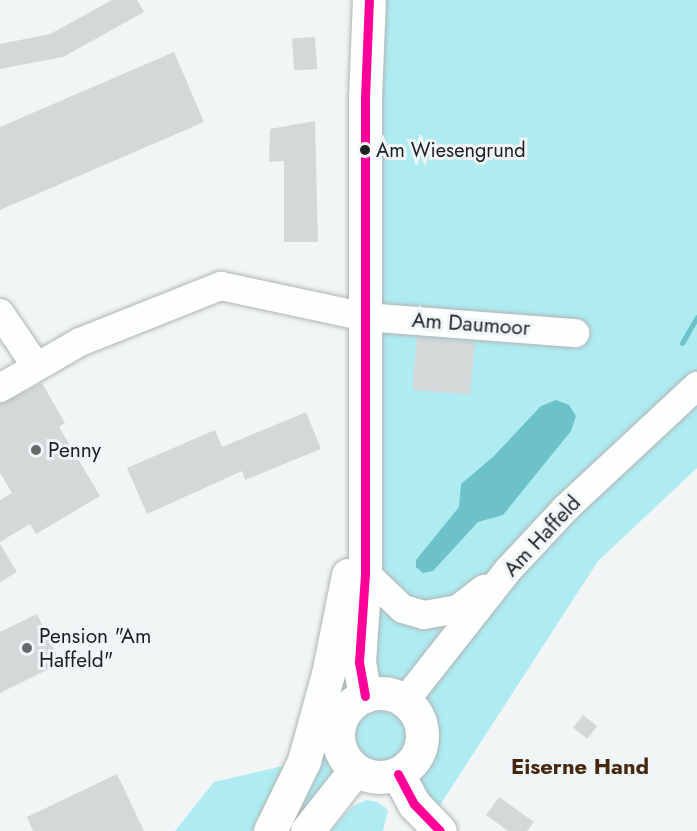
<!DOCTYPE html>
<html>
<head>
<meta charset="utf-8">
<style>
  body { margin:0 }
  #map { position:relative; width:697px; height:831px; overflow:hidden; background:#f1f5f5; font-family:Jost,sans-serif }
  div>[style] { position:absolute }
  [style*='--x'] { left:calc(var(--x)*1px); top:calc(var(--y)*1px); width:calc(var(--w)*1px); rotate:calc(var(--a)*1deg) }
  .green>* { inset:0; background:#aeecf2 }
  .water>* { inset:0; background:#6dc1c9 }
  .stream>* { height:5px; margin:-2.5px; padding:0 2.5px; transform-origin:2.5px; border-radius:2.5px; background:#6dc1c9 }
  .building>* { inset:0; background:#d5d8d8; transform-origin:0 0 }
  .roads { filter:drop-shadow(0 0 2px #b1b4b4) drop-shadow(0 0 2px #b1b4b4) }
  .minor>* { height:28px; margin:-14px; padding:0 14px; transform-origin:14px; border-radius:14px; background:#fdfefe }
  .major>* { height:33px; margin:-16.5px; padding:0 16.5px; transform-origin:16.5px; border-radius:16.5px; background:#fdfefe }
  .major>.ring { margin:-16.5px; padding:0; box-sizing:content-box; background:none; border:33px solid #fdfefe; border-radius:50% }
  .bus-1>* { height:9px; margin:-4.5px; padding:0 4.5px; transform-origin:4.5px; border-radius:4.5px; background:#f09 }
  .dots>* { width:16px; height:16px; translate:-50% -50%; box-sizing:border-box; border:3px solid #eff6f7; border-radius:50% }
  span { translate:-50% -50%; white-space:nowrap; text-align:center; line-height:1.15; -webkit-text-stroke:6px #eff6f7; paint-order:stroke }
  .bus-label { font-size:20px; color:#1d1f20 }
  .left { translate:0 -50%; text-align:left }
  .street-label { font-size:21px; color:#1d1f20 }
  .poi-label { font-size:21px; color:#1d1f20 }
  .neighbourhood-label { font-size:22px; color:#46260e; font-weight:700 }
</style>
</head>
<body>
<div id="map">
  <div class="green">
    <div style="clip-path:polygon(369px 0,697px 0,697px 468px,598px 561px,429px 822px,385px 785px,368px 783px,353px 774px,307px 831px,175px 831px,214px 782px,304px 761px,362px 521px)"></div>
    <div style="clip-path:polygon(366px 800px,377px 802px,388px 810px,383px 831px,330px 831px,352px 807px)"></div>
  </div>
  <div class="water">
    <div style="clip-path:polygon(556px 400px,569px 405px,576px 416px,571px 431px,503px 515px,478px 522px,433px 571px,423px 573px,416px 567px,416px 560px,459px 507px,461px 484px,493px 457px,541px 406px)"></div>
  </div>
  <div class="stream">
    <div style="--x:682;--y:343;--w:30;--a:-60"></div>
  </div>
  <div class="building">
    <div style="clip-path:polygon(112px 0,137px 0,144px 12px,63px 57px,0 69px,0 44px,50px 34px)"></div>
    <div style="left:315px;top:37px;width:32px;height:23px;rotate:86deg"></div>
    <div style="clip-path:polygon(174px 52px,204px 122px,0 210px,0 127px)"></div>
    <div style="clip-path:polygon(315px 121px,318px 242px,284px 242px,284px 161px,269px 162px,270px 129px)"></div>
    <div style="left:417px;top:337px;width:58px;height:53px;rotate:5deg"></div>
    <div style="clip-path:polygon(42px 383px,65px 423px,59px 427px,100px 496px,36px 534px,30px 524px,0 542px,0 500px,12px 493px,0 473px,0 404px)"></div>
    <div style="clip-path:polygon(306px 412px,321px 449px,245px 480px,242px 471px,147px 514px,127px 468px,215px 430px,222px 447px)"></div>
    <div style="clip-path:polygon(0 544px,17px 572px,0 582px)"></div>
    <div style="clip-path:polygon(37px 614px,61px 663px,0 693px,0 632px)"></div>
    <div style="left:583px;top:715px;width:18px;height:16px;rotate:38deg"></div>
    <div style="clip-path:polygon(117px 774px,144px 831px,33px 831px,27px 817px)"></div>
    <div style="clip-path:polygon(499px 797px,534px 822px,527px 831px,508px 831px,486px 815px)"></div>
  </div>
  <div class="roads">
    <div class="minor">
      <div style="--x:0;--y:313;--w:64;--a:55.8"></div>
      <div style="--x:0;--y:388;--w:92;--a:-29.9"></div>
      <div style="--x:80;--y:342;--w:152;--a:-21.7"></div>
      <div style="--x:221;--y:286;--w:148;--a:12.1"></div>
      <div style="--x:366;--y:317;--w:210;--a:4.4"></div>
      <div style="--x:365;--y:573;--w:52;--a:43.5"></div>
      <div style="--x:403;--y:609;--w:22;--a:16"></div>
      <div style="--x:424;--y:615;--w:35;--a:-10"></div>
      <div style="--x:458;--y:609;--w:33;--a:-38"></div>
      <div style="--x:405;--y:701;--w:168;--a:-51.8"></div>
      <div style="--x:509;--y:569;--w:83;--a:-46.9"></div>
      <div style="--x:566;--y:508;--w:179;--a:-43"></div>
    </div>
    <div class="major">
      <div class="ring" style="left:338px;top:693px;width:51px;height:51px"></div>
      <div style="--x:365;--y:696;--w:35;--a:-100"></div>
      <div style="--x:359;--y:662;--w:89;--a:-86.1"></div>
      <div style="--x:365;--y:573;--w:475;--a:-90"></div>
      <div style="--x:365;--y:98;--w:98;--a:-87.7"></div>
      <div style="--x:398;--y:774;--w:34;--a:62"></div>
      <div style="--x:414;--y:804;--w:37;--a:46"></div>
      <div style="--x:270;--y:831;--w:78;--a:-64.1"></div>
      <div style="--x:304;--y:761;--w:90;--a:-74.6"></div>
      <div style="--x:328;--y:674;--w:101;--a:-78.6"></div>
      <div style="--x:307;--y:831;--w:78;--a:-51.8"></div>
    </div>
  </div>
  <div class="bus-1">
    <div style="--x:365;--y:696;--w:35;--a:-100"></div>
    <div style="--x:359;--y:662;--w:89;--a:-86.1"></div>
    <div style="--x:365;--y:573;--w:475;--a:-90"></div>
    <div style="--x:365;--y:98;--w:98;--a:-87.7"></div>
    <div style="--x:398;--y:774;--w:34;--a:62"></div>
    <div style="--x:414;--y:804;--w:37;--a:46"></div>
  </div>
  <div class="dots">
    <div style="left:365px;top:150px;background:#1d1f20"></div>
    <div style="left:36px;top:450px;background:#676a6b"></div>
    <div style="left:27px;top:648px;background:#676a6b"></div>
  </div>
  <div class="bus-label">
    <span class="left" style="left:376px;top:150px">Am Wiesengrund</span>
  </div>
  <div class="street-label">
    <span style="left:471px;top:324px;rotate:4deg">Am Daumoor</span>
    <span style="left:542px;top:536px;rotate:-47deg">Am Haffeld</span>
  </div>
  <div class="poi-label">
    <span class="left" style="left:48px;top:450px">Penny</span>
    <span class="left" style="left:39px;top:648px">Pension "Am<br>Haffeld"</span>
  </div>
  <div class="neighbourhood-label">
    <span style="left:580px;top:767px">Eiserne Hand</span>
  </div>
</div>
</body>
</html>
